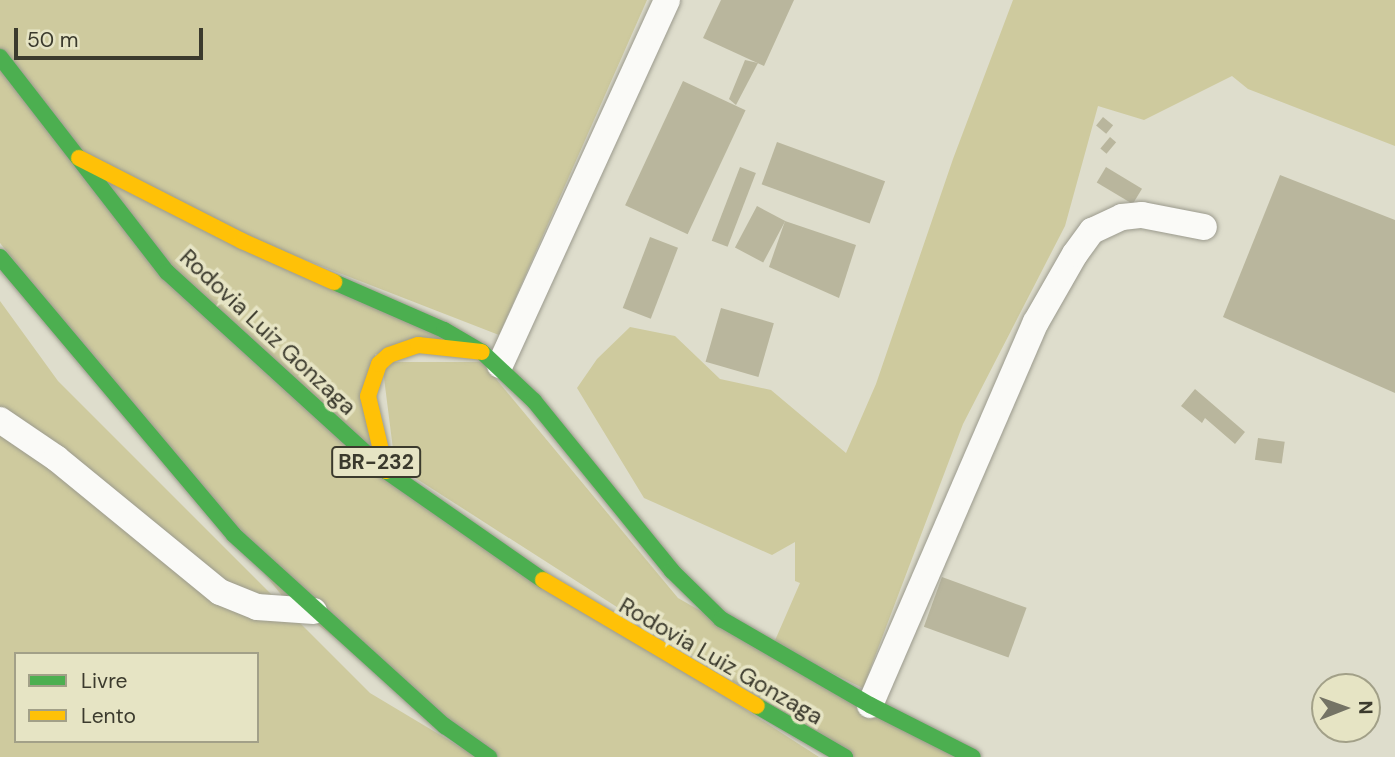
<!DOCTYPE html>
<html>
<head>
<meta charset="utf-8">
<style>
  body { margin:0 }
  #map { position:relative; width:1395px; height:757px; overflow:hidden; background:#deddcc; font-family:"DM Sans",sans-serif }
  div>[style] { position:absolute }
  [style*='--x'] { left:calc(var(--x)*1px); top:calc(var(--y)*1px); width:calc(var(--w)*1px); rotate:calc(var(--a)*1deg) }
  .green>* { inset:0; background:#ceca9e }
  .building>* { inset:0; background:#b9b69d; transform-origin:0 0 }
  .roads { filter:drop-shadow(0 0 2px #9b9a8d) drop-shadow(0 0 2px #9b9a8d) }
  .street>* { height:26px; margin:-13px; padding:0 13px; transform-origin:13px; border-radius:13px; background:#fafaf7 }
  .fast>* { height:16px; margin:-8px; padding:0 8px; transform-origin:8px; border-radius:8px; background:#4caf50 }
  .slow>* { height:16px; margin:-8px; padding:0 8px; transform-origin:8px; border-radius:8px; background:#ffc107 }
  span { translate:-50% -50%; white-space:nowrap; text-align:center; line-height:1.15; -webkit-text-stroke:7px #e6e4c4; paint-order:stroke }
  .shield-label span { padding:2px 5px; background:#e6e4c4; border:2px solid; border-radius:5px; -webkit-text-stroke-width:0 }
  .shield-label { font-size:21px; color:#3b3a2d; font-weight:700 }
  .street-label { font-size:23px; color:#3b3a2d }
  .legend { position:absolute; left:14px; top:652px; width:245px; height:91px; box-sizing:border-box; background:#e6e4c4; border:2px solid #a2a088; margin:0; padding:9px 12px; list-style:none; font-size:21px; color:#3b3a2d }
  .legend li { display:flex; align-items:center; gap:14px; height:35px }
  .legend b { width:35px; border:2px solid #a2a088 }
  .north { position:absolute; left:1311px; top:673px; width:70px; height:70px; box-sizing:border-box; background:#e6e4c4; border:2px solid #a2a088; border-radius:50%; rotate:89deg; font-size:19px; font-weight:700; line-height:28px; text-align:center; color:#3b3a2d }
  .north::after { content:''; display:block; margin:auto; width:24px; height:32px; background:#747365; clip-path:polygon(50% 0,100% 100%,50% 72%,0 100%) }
  .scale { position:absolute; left:14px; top:28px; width:189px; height:32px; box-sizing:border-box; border:4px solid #3b3a2d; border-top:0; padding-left:9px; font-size:21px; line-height:24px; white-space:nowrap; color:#3b3a2d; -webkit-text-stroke:5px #e6e4c4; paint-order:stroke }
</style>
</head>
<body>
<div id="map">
  <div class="green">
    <div style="clip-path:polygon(0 0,647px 0,499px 335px,262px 243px,81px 155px,385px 478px,819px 757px,496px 757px,287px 602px,0 243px)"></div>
    <div style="clip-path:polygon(1013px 0,1395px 0,1395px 146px,1248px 89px,1232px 76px,1144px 120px,1098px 106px,1065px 226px,963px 424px,863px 688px,773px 645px,800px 583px,795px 581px,795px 542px,772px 555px,644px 498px,577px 388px,597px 359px,630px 327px,675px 336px,720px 379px,771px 390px,846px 453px,876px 384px,953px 159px)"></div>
    <div style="clip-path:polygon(101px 172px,456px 344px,375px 354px,378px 457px,165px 263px)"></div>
    <div style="clip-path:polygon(evenodd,0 301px,58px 381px,370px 693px,477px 757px,0 757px,0 301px,16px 654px,257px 654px,257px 741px,16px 741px,16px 654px)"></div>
    <div style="clip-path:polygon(382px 362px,482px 362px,678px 598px,956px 757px,851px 757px,395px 465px)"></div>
  </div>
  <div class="building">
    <div style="clip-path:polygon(721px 0,794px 0,764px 66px,703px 38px)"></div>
    <div style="clip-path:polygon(745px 60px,758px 63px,736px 105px,729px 99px)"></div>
    <div style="left:683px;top:81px;width:69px;height:137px;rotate:25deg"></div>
    <div style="left:1103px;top:117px;width:13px;height:11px;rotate:39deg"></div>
    <div style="left:1110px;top:137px;width:8px;height:15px;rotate:40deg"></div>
    <div style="left:777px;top:142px;width:115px;height:45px;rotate:20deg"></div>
    <div style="left:740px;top:167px;width:17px;height:79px;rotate:21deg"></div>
    <div style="left:1106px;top:167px;width:42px;height:18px;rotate:31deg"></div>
    <div style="clip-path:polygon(1280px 175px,1395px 220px,1395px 393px,1223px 317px)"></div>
    <div style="left:757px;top:206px;width:32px;height:47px;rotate:28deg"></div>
    <div style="clip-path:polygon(785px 221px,856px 245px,839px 298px,769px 267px)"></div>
    <div style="left:650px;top:237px;width:30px;height:76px;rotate:21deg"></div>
    <div style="left:721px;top:308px;width:55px;height:56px;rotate:16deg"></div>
    <div style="clip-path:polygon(1195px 389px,1245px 432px,1235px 444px,1205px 418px,1202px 423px,1181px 406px)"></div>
    <div style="left:1258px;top:438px;width:27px;height:22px;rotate:8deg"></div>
    <div style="left:942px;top:577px;width:90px;height:53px;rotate:20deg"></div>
  </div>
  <div class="roads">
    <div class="street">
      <div style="--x:500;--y:365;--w:401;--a:-65.4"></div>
      <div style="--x:0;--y:420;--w:68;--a:34.2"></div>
      <div style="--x:56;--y:458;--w:212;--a:39.3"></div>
      <div style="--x:220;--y:592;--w:40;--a:22"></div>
      <div style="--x:257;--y:607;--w:57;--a:4"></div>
      <div style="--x:870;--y:705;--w:417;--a:-66.6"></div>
      <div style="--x:1036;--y:322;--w:78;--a:-60.2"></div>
      <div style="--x:1075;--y:254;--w:29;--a:-54"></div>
      <div style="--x:1092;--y:231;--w:33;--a:-25"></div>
      <div style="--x:1122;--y:217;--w:20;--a:-6"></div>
      <div style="--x:1142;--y:215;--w:63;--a:11"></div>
    </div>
    <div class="fast">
      <div style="--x:0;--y:57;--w:272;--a:52.2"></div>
      <div style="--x:167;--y:272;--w:296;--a:42.3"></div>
      <div style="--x:386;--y:471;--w:191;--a:34.8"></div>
      <div style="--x:0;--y:257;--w:363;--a:49.9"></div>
      <div style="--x:234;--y:535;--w:285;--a:42.2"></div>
      <div style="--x:445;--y:726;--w:54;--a:35.2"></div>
      <div style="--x:334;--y:282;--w:120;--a:23.6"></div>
      <div style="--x:444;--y:330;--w:44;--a:30.1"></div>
      <div style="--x:482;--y:352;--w:71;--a:43.3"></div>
      <div style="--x:534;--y:401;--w:219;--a:50.9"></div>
      <div style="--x:672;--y:571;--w:69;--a:44.4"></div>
      <div style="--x:721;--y:619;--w:172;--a:30"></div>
      <div style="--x:870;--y:705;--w:115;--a:26.8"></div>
      <div style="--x:757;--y:706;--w:102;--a:30.1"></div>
    </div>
    <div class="slow">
      <div style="--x:79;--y:158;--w:183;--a:27"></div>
      <div style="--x:242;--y:241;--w:101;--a:24"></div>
      <div style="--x:386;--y:471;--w:77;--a:-103.5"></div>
      <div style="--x:368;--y:396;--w:34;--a:-71"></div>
      <div style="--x:379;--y:364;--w:13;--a:-42"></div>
      <div style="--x:389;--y:355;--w:31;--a:-19"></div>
      <div style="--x:418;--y:345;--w:64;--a:6.2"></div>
      <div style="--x:543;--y:580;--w:248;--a:30.5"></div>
    </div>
  </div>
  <div class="shield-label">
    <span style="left:376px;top:462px">BR-232</span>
  </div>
  <div class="street-label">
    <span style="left:268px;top:332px;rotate:43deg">Rodovia Luiz Gonzaga</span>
    <span style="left:721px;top:661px;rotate:30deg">Rodovia Luiz Gonzaga</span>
  </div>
  <ul class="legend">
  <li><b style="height:9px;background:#4caf50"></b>Livre</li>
  <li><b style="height:9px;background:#ffc107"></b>Lento</li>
  </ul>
  <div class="north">N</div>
  <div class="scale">50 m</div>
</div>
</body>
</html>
